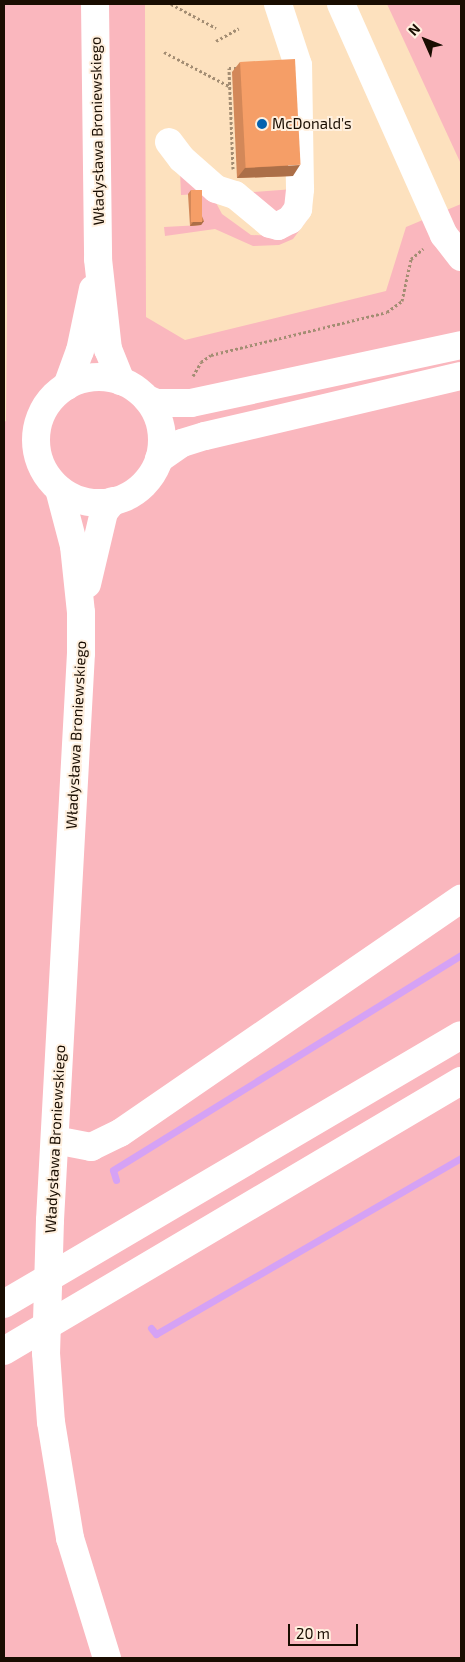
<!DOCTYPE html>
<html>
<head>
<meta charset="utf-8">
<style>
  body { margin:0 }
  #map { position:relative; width:465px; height:1662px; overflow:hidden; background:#fde1be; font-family:"Exo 2",sans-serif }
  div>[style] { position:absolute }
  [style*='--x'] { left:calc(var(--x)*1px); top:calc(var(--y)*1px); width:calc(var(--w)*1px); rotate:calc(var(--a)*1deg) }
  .green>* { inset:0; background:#fab7be }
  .stream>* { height:7px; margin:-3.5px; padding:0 3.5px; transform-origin:3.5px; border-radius:3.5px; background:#d5a2f5 }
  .path>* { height:3px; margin-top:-1.5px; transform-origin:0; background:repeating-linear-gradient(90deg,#a38d73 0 2.5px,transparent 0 5px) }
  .minor>* { height:28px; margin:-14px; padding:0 14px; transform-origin:14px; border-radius:14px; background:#fff }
  .major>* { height:28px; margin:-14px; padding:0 14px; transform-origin:14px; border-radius:14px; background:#fff }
  .major>.ring { margin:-14px; padding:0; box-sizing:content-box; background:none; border:28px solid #fff; border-radius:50% }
  .highway>* { height:28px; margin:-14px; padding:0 14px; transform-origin:14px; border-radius:14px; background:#fff }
  .wall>* { inset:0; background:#d38859 }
  .shaded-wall>* { inset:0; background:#ac6f48 }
  .building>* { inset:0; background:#f59e67; transform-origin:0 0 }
  .dots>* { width:14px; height:14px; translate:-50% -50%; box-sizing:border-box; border:2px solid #fff0df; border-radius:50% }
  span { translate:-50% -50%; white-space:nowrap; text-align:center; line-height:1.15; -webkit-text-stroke:4px #fff0df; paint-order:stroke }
  .poi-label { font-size:15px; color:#190d01 }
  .left { translate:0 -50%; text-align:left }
  .street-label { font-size:15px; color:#190d01 }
  .frame { position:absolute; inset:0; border:5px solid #190d01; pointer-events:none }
  .north { position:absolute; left:400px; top:15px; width:50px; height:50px; -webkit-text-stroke:4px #fff0df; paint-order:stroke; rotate:314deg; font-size:14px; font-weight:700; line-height:20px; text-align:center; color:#190d01 }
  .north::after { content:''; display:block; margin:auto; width:18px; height:22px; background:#190d01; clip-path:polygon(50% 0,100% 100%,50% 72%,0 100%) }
  .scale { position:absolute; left:288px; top:1624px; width:70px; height:22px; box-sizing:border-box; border:2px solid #190d01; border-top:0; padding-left:6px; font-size:15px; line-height:18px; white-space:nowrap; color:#190d01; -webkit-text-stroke:4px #fff0df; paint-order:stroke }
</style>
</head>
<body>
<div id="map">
  <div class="green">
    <div style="clip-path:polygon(4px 4px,145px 4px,146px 317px,185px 340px,386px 291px,406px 227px,461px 204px,461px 1658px,4px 1658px,4px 422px,6px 421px,7px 308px)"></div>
    <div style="clip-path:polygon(387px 4px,461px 4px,461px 164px)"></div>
    <div style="clip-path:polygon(180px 171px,214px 199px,222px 214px,251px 235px,279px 236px,309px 211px,308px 219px,293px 239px,279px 245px,253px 246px,215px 229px,165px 236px,164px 227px,201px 225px,199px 194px,181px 195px)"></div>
    <div style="clip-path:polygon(294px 189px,283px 213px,271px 214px,240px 193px)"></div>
  </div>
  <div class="stream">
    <div style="--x:116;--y:1180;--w:10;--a:-107"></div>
    <div style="--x:113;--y:1170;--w:409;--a:-31.7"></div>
    <div style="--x:151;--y:1328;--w:8;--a:50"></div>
    <div style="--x:156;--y:1334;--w:352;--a:-30"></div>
  </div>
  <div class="path">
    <div style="--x:171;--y:4;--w:51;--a:28.1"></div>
    <div style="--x:216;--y:41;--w:26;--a:-29"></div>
    <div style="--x:164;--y:52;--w:73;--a:27.6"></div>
    <div style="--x:233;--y:169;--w:101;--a:-92.3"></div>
    <div style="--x:229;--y:68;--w:9;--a:0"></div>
    <div style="--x:193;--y:376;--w:16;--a:-60"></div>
    <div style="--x:201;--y:362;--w:12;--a:-35"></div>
    <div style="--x:211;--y:355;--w:181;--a:-13.7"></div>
    <div style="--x:387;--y:312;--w:19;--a:-36"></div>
    <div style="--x:402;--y:301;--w:43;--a:-77.9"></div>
    <div style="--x:411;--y:259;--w:16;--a:-40"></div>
  </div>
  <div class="minor">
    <div style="--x:341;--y:4;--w:253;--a:66"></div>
    <div style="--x:444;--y:235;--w:28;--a:52"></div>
    <div style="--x:169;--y:142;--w:21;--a:53"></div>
    <div style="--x:182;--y:159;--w:45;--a:41.4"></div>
    <div style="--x:216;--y:189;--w:20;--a:18"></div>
    <div style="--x:235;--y:195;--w:45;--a:39.6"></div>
    <div style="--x:270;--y:224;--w:8;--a:14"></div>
    <div style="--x:278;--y:226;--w:13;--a:-27"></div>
    <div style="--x:290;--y:220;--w:14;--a:-54"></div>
    <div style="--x:298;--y:209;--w:20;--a:-84"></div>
    <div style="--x:300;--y:189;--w:124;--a:-90.9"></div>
    <div style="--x:298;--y:65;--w:64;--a:-108.2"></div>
    <div style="--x:55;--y:1140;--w:37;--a:11"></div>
    <div style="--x:91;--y:1147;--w:32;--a:-26"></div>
    <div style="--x:120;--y:1133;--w:414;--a:-34.5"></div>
  </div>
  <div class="major">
    <div style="--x:95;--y:4;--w:255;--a:89.3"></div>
    <div style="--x:98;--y:259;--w:91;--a:83.7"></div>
    <div style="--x:108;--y:349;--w:35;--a:68"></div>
    <div class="ring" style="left:36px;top:377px;width:98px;height:98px"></div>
    <div style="--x:67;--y:386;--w:37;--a:-70"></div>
    <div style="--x:80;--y:351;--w:63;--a:-78.2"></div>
    <div style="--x:59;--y:489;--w:59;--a:75.3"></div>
    <div style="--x:74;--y:546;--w:67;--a:84"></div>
    <div style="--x:81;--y:613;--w:40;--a:90"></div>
    <div style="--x:81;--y:653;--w:568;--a:93.13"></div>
    <div style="--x:50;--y:1220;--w:133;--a:91.7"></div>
    <div style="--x:46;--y:1353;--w:69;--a:85.9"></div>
    <div style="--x:51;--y:1422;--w:118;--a:80.7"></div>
    <div style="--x:70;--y:1538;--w:126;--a:72.9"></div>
    <div style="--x:87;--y:584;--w:74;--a:-76.7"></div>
    <div style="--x:104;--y:512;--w:14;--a:-51"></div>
  </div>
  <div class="highway">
    <div style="--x:147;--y:399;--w:11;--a:22"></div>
    <div style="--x:157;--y:403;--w:34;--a:0"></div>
    <div style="--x:191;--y:403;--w:276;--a:-12.1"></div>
    <div style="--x:159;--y:459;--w:28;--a:-35"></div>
    <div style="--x:182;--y:443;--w:24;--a:-17"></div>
    <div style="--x:205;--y:436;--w:263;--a:-13.2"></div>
    <div style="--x:4;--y:1304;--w:530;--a:-30.48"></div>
    <div style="--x:4;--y:1351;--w:531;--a:-30.58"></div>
  </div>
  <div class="wall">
    <div style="clip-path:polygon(240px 62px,293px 176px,237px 178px,232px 72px)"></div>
    <div style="clip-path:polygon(191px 190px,204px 221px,201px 225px,190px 226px,188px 194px)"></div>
  </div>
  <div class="shaded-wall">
    <div style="clip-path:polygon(300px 165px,293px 176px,237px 178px,245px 168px)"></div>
    <div style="clip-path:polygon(204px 221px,201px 225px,190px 226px,193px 222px)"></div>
  </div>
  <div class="building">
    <div style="left:295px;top:59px;width:106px;height:55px;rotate:87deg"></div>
    <div style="left:191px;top:190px;width:11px;height:32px"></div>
  </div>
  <div class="dots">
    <div style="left:262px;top:124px;background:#0562af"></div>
  </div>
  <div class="poi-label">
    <span class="left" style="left:272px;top:124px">McDonald's</span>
  </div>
  <div class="street-label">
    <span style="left:97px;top:131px;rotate:-91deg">Władysława Broniewskiego</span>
    <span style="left:76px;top:735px;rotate:-87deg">Władysława Broniewskiego</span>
    <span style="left:55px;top:1139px;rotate:-87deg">Władysława Broniewskiego</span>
  </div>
  <div class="frame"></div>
  <div class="north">N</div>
  <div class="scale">20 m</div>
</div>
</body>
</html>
